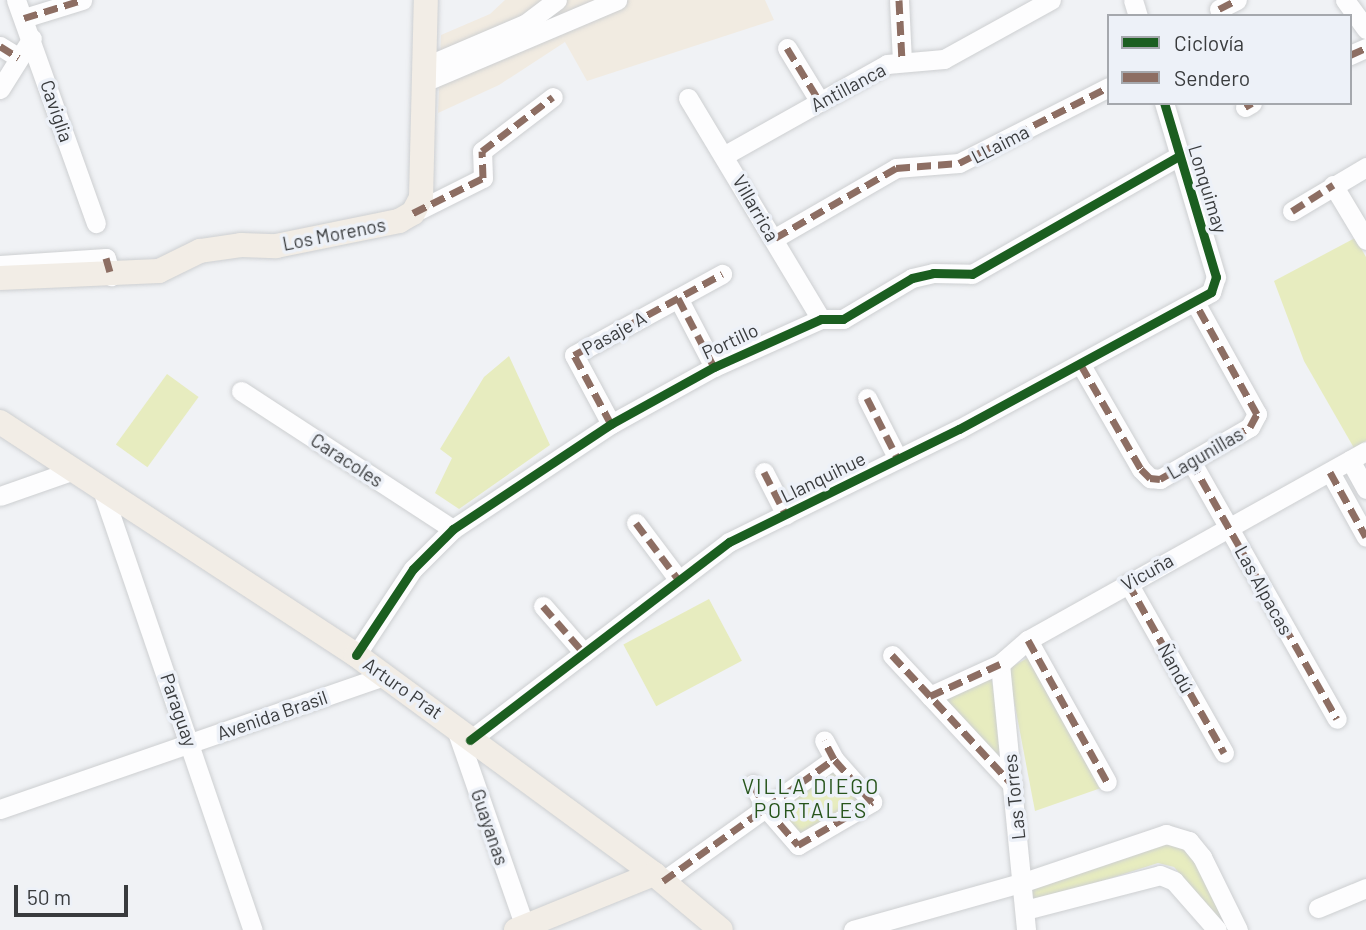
<!DOCTYPE html>
<html>
<head>
<meta charset="utf-8">
<style>
  body { margin:0 }
  #map { position:relative; width:1366px; height:930px; overflow:hidden; background:#f0f2f5; font-family:Barlow,sans-serif }
  div>[style] { position:absolute }
  [style*='--x'] { left:calc(var(--x)*1px); top:calc(var(--y)*1px); width:calc(var(--w)*1px); rotate:calc(var(--a)*1deg) }
  .commercial>* { inset:0; background:#f1ebe1 }
  .green>* { inset:0; background:#e7ecbf; transform-origin:0 0 }
  .roads { filter:drop-shadow(0 0 2px #cdcfd1) drop-shadow(0 0 2px #cdcfd1) }
  .minor>* { height:19px; margin:-9.5px; padding:0 9.5px; transform-origin:9.5px; border-radius:9.5px; background:#fdfdfe }
  .major>* { height:24px; margin:-12px; padding:0 12px; transform-origin:12px; border-radius:12px; background:#f2ede6 }
  .quiet>* { height:7px; margin-top:-3.5px; transform-origin:0; background:repeating-linear-gradient(90deg,#8d6e63 0 14px,transparent 0 21px) }
  .cycleway>* { height:9px; margin:-4.5px; padding:0 4.5px; transform-origin:4.5px; border-radius:4.5px; background:#1b5e20 }
  span { translate:-50% -50%; white-space:nowrap; text-align:center; line-height:1.15; -webkit-text-stroke:7px #edf1f8; paint-order:stroke }
  .street-label { font-size:19px; color:#393b3d }
  .neighbourhood-label { font-size:21px; color:#27551c; letter-spacing:2px }
  .legend { position:absolute; left:1107px; top:14px; width:245px; height:91px; box-sizing:border-box; background:#edf1f8; border:2px solid #a5a8ad; margin:0; padding:9px 12px; list-style:none; font-size:21px; color:#393b3d }
  .legend li { display:flex; align-items:center; gap:14px; height:35px }
  .legend b { width:35px; border:2px solid #a5a8ad }
  .scale { position:absolute; left:14px; top:885px; width:114px; height:32px; box-sizing:border-box; border:4px solid #393b3d; border-top:0; padding-left:9px; font-size:21px; line-height:24px; white-space:nowrap; color:#393b3d; -webkit-text-stroke:5px #edf1f8; paint-order:stroke }
</style>
</head>
<body>
<div id="map">
  <div class="commercial">
    <div style="clip-path:polygon(505px 0,765px 0,774px 20px,587px 81px,565px 42px,499px 85px,438px 113px,441px 35px,490px 14px)"></div>
  </div>
  <div class="green">
    <div style="clip-path:polygon(1355px 238px,1366px 257px,1366px 441px,1354px 448px,1304px 361px,1274px 281px)"></div>
    <div style="clip-path:polygon(509px 356px,550px 445px,459px 509px,435px 493px,452px 458px,440px 449px,484px 377px)"></div>
    <div style="left:167px;top:374px;width:39px;height:87px;rotate:36deg"></div>
    <div style="left:709px;top:599px;width:70px;height:97px;rotate:62deg"></div>
    <div style="clip-path:polygon(1031px 656px,1101px 788px,1035px 811px,1008px 669px)"></div>
    <div style="clip-path:polygon(991px 672px,1003px 764px,941px 701px)"></div>
    <div style="clip-path:polygon(836px 770px,864px 802px,800px 838px,780px 810px)"></div>
    <div style="clip-path:polygon(1166px 842px,1179px 845px,1193px 858px,1229px 930px,1174px 867px,1158px 863px,1033px 903px,1028px 886px)"></div>
  </div>
  <div class="roads">
    <div class="minor">
      <div style="--x:16;--y:0;--w:237;--a:70.3"></div>
      <div style="--x:899;--y:0;--w:61;--a:87.2"></div>
      <div style="--x:1133;--y:0;--w:17;--a:73"></div>
      <div style="--x:1345;--y:0;--w:36;--a:54"></div>
      <div style="--x:1219;--y:9;--w:20;--a:-27"></div>
      <div style="--x:24;--y:18;--w:61;--a:-17.2"></div>
      <div style="--x:0;--y:46;--w:22;--a:32"></div>
      <div style="--x:787;--y:48;--w:63;--a:58.6"></div>
      <div style="--x:1350;--y:55;--w:17;--a:-24"></div>
      <div style="--x:424;--y:67;--w:110;--a:-23.1"></div>
      <div style="--x:525;--y:24;--w:40;--a:-37"></div>
      <div style="--x:424;--y:82;--w:210;--a:-23"></div>
      <div style="--x:0;--y:89;--w:60;--a:-57.9"></div>
      <div style="--x:688;--y:98;--w:258;--a:59"></div>
      <div style="--x:1245;--y:107;--w:8;--a:-30"></div>
      <div style="--x:725;--y:155;--w:186;--a:-29.3"></div>
      <div style="--x:887;--y:64;--w:57;--a:-5"></div>
      <div style="--x:944;--y:59;--w:122;--a:-28.9"></div>
      <div style="--x:1333;--y:185;--w:64;--a:59"></div>
      <div style="--x:1292;--y:211;--w:86;--a:-30.7"></div>
      <div style="--x:413;--y:213;--w:78;--a:-26.6"></div>
      <div style="--x:483;--y:178;--w:27;--a:-92"></div>
      <div style="--x:482;--y:151;--w:89;--a:-37.3"></div>
      <div style="--x:775;--y:238;--w:140;--a:-30"></div>
      <div style="--x:896;--y:168;--w:63;--a:-4.5"></div>
      <div style="--x:959;--y:163;--w:168;--a:-26.9"></div>
      <div style="--x:0;--y:265;--w:106;--a:-3.8"></div>
      <div style="--x:106;--y:258;--w:19;--a:74"></div>
      <div style="--x:678;--y:298;--w:78;--a:62.4"></div>
      <div style="--x:1081;--y:365;--w:120;--a:60"></div>
      <div style="--x:1141;--y:469;--w:13;--a:45"></div>
      <div style="--x:1150;--y:478;--w:10;--a:6"></div>
      <div style="--x:1160;--y:479;--w:104;--a:-30"></div>
      <div style="--x:1250;--y:427;--w:15;--a:-62"></div>
      <div style="--x:1257;--y:414;--w:128;--a:-119"></div>
      <div style="--x:241;--y:391;--w:253;--a:33.1"></div>
      <div style="--x:867;--y:398;--w:68;--a:63.1"></div>
      <div style="--x:611;--y:424;--w:78;--a:-118.2"></div>
      <div style="--x:574;--y:355;--w:169;--a:-28.7"></div>
      <div style="--x:1350;--y:460;--w:33;--a:61"></div>
      <div style="--x:1191;--y:461;--w:296;--a:60.5"></div>
      <div style="--x:764;--y:472;--w:48;--a:62.9"></div>
      <div style="--x:1330;--y:472;--w:74;--a:61"></div>
      <div style="--x:102;--y:490;--w:465;--a:71.1"></div>
      <div style="--x:0;--y:496;--w:75;--a:-19.4"></div>
      <div style="--x:636;--y:523;--w:70;--a:53.1"></div>
      <div style="--x:1128;--y:583;--w:195;--a:60.5"></div>
      <div style="--x:543;--y:606;--w:62;--a:48.9"></div>
      <div style="--x:1028;--y:640;--w:162;--a:60.9"></div>
      <div style="--x:356;--y:655;--w:103;--a:-56.5"></div>
      <div style="--x:413;--y:569;--w:57;--a:-45"></div>
      <div style="--x:453;--y:529;--w:190;--a:-33.6"></div>
      <div style="--x:611;--y:424;--w:118;--a:-29"></div>
      <div style="--x:714;--y:367;--w:117;--a:-24.2"></div>
      <div style="--x:821;--y:319;--w:22;--a:0"></div>
      <div style="--x:843;--y:319;--w:80;--a:-30.7"></div>
      <div style="--x:912;--y:278;--w:22;--a:-13"></div>
      <div style="--x:933;--y:273;--w:39;--a:1"></div>
      <div style="--x:972;--y:274;--w:238;--a:-29.7"></div>
      <div style="--x:892;--y:655;--w:178;--a:47.1"></div>
      <div style="--x:1000;--y:664;--w:267;--a:84.4"></div>
      <div style="--x:930;--y:696;--w:77;--a:-24.6"></div>
      <div style="--x:1000;--y:664;--w:37;--a:-41"></div>
      <div style="--x:1028;--y:640;--w:387;--a:-29.2"></div>
      <div style="--x:456;--y:729;--w:213;--a:70.8"></div>
      <div style="--x:470;--y:740;--w:326;--a:-37.4"></div>
      <div style="--x:729;--y:542;--w:256;--a:-26.2"></div>
      <div style="--x:959;--y:429;--w:287;--a:-28.5"></div>
      <div style="--x:1211;--y:292;--w:16;--a:-72"></div>
      <div style="--x:1216;--y:277;--w:182;--a:-106.6"></div>
      <div style="--x:753;--y:784;--w:27;--a:62"></div>
      <div style="--x:766;--y:808;--w:49;--a:49.1"></div>
      <div style="--x:798;--y:845;--w:86;--a:-30.2"></div>
      <div style="--x:872;--y:802;--w:57;--a:-131.5"></div>
      <div style="--x:834;--y:759;--w:21;--a:-118"></div>
      <div style="--x:0;--y:809;--w:407;--a:-19.1"></div>
      <div style="--x:663;--y:881;--w:210;--a:-35.5"></div>
      <div style="--x:1318;--y:908;--w:52;--a:-22.6"></div>
      <div style="--x:1025;--y:910;--w:139;--a:-14.5"></div>
      <div style="--x:1160;--y:875;--w:15;--a:23"></div>
      <div style="--x:1174;--y:881;--w:65;--a:48.7"></div>
      <div style="--x:853;--y:930;--w:178;--a:-15.7"></div>
      <div style="--x:1024;--y:882;--w:150;--a:-18.7"></div>
      <div style="--x:1166;--y:834;--w:24;--a:17"></div>
      <div style="--x:1189;--y:841;--w:21;--a:51"></div>
      <div style="--x:1202;--y:857;--w:81;--a:63.7"></div>
    </div>
    <div class="major">
      <div style="--x:0;--y:278;--w:159;--a:-2.5"></div>
      <div style="--x:159;--y:271;--w:46;--a:-26"></div>
      <div style="--x:200;--y:251;--w:41;--a:-8.3"></div>
      <div style="--x:241;--y:245;--w:35;--a:2"></div>
      <div style="--x:276;--y:246;--w:126;--a:-11.5"></div>
      <div style="--x:399;--y:221;--w:16;--a:-30"></div>
      <div style="--x:413;--y:213;--w:17;--a:-62"></div>
      <div style="--x:421;--y:198;--w:198;--a:-88.6"></div>
      <div style="--x:0;--y:422;--w:425;--a:33.2"></div>
      <div style="--x:356;--y:655;--w:370;--a:36.3"></div>
      <div style="--x:654;--y:874;--w:87;--a:39.9"></div>
      <div style="--x:516;--y:930;--w:149;--a:-22.1"></div>
    </div>
  </div>
  <div class="quiet">
    <div style="--x:899;--y:0;--w:61;--a:87.2"></div>
    <div style="--x:1219;--y:9;--w:20;--a:-27"></div>
    <div style="--x:24;--y:18;--w:61;--a:-17.2"></div>
    <div style="--x:0;--y:46;--w:22;--a:32"></div>
    <div style="--x:787;--y:48;--w:63;--a:58.6"></div>
    <div style="--x:1350;--y:55;--w:17;--a:-24"></div>
    <div style="--x:1245;--y:107;--w:8;--a:-30"></div>
    <div style="--x:1292;--y:211;--w:49;--a:-32.4"></div>
    <div style="--x:413;--y:213;--w:78;--a:-26.6"></div>
    <div style="--x:483;--y:178;--w:27;--a:-92"></div>
    <div style="--x:482;--y:151;--w:89;--a:-37.3"></div>
    <div style="--x:775;--y:238;--w:140;--a:-30"></div>
    <div style="--x:896;--y:168;--w:63;--a:-4.5"></div>
    <div style="--x:959;--y:163;--w:168;--a:-26.9"></div>
    <div style="--x:106;--y:258;--w:19;--a:74"></div>
    <div style="--x:678;--y:298;--w:78;--a:62.4"></div>
    <div style="--x:1081;--y:365;--w:120;--a:60"></div>
    <div style="--x:1141;--y:469;--w:13;--a:45"></div>
    <div style="--x:1150;--y:478;--w:10;--a:6"></div>
    <div style="--x:1160;--y:479;--w:104;--a:-30"></div>
    <div style="--x:1250;--y:427;--w:15;--a:-62"></div>
    <div style="--x:1257;--y:414;--w:128;--a:-119"></div>
    <div style="--x:867;--y:398;--w:68;--a:63.1"></div>
    <div style="--x:611;--y:424;--w:78;--a:-118.2"></div>
    <div style="--x:574;--y:355;--w:169;--a:-28.7"></div>
    <div style="--x:1191;--y:461;--w:296;--a:60.5"></div>
    <div style="--x:764;--y:472;--w:48;--a:62.9"></div>
    <div style="--x:1330;--y:472;--w:74;--a:61"></div>
    <div style="--x:636;--y:523;--w:70;--a:53.1"></div>
    <div style="--x:1128;--y:583;--w:195;--a:60.5"></div>
    <div style="--x:543;--y:606;--w:62;--a:48.9"></div>
    <div style="--x:1028;--y:640;--w:162;--a:60.9"></div>
    <div style="--x:892;--y:655;--w:178;--a:47.1"></div>
    <div style="--x:930;--y:696;--w:77;--a:-24.6"></div>
    <div style="--x:753;--y:784;--w:27;--a:62"></div>
    <div style="--x:766;--y:808;--w:49;--a:49.1"></div>
    <div style="--x:798;--y:845;--w:86;--a:-30.2"></div>
    <div style="--x:872;--y:802;--w:57;--a:-131.5"></div>
    <div style="--x:834;--y:759;--w:21;--a:-118"></div>
    <div style="--x:663;--y:881;--w:210;--a:-35.5"></div>
  </div>
  <div class="cycleway">
    <div style="--x:356;--y:655;--w:103;--a:-56.5"></div>
    <div style="--x:413;--y:569;--w:57;--a:-45"></div>
    <div style="--x:453;--y:529;--w:190;--a:-33.6"></div>
    <div style="--x:611;--y:424;--w:118;--a:-29"></div>
    <div style="--x:714;--y:367;--w:117;--a:-24.2"></div>
    <div style="--x:821;--y:319;--w:22;--a:0"></div>
    <div style="--x:843;--y:319;--w:80;--a:-30.7"></div>
    <div style="--x:912;--y:278;--w:22;--a:-13"></div>
    <div style="--x:933;--y:273;--w:39;--a:1"></div>
    <div style="--x:972;--y:274;--w:238;--a:-29.7"></div>
    <div style="--x:470;--y:740;--w:326;--a:-37.4"></div>
    <div style="--x:729;--y:542;--w:256;--a:-26.2"></div>
    <div style="--x:959;--y:429;--w:287;--a:-28.5"></div>
    <div style="--x:1211;--y:292;--w:16;--a:-72"></div>
    <div style="--x:1216;--y:277;--w:182;--a:-106.6"></div>
  </div>
  <div class="street-label">
    <span style="left:848px;top:87px;rotate:-28deg">Antillanca</span>
    <span style="left:57px;top:111px;rotate:71deg">Caviglia</span>
    <span style="left:1000px;top:144px;rotate:-27deg">LLaima</span>
    <span style="left:1208px;top:189px;rotate:73deg">Lonquimay</span>
    <span style="left:756px;top:208px;rotate:60deg">Villarrica</span>
    <span style="left:334px;top:234px;rotate:-11deg">Los Morenos</span>
    <span style="left:614px;top:333px;rotate:-29deg">Pasaje A</span>
    <span style="left:730px;top:341px;rotate:-25deg">Portillo</span>
    <span style="left:1205px;top:453px;rotate:-30deg">Lagunillas</span>
    <span style="left:347px;top:460px;rotate:33deg">Caracoles</span>
    <span style="left:823px;top:477px;rotate:-26deg">Llanquihue</span>
    <span style="left:1147px;top:572px;rotate:-29deg">Vicuña</span>
    <span style="left:1264px;top:590px;rotate:61deg">Las Alpacas</span>
    <span style="left:1176px;top:668px;rotate:61deg">Ñandú</span>
    <span style="left:403px;top:688px;rotate:35deg">Arturo Prat</span>
    <span style="left:179px;top:710px;rotate:71deg">Paraguay</span>
    <span style="left:272px;top:715px;rotate:-19deg">Avenida Brasil</span>
    <span style="left:1014px;top:797px;rotate:-96deg">Las Torres</span>
    <span style="left:490px;top:827px;rotate:71deg">Guayanas</span>
  </div>
  <div class="neighbourhood-label">
    <span style="left:811px;top:798px">VILLA DIEGO<br>PORTALES</span>
  </div>
  <ul class="legend">
  <li><b style="height:9px;background:#1b5e20"></b>Ciclovía</li>
  <li><b style="height:9px;background:#8d6e63"></b>Sendero</li>
  </ul>
  <div class="scale">50 m</div>
</div>
</body>
</html>
